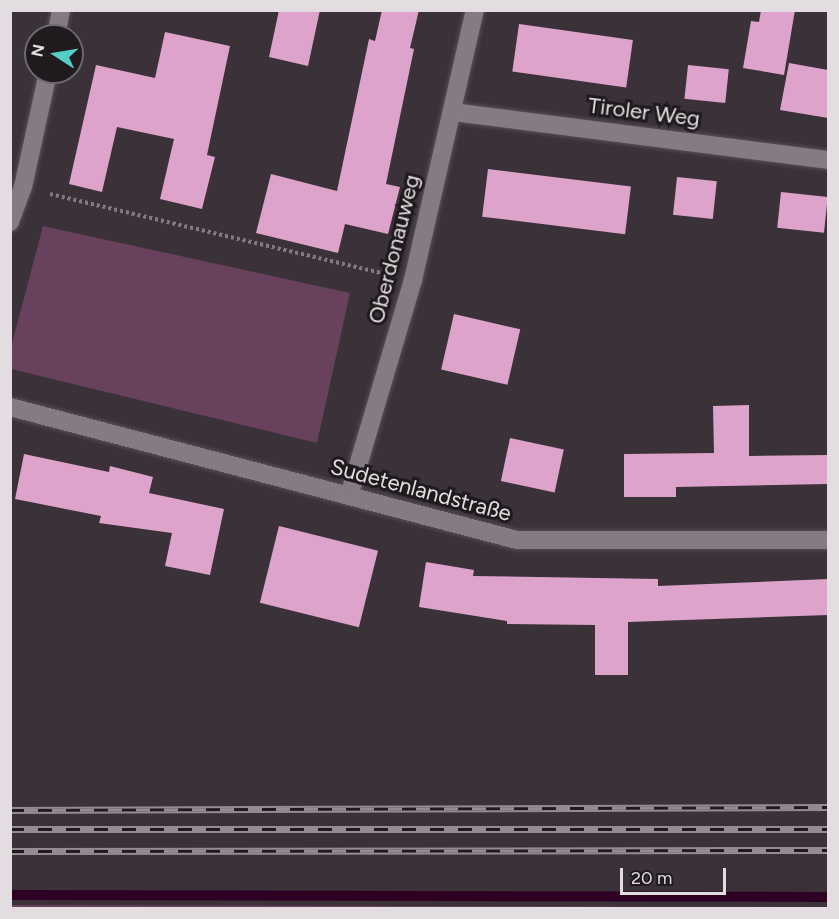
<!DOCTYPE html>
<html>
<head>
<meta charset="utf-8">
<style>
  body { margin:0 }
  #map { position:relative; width:839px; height:919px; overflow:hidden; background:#3b3138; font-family:Figtree,sans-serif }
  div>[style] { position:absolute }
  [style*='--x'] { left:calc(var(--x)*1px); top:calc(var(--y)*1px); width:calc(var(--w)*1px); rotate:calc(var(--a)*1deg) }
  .green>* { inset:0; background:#68415c }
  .stream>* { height:10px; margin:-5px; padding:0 5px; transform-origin:5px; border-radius:5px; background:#2e0124 }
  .building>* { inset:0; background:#dea3cb; transform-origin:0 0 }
  .path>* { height:4px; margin-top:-2px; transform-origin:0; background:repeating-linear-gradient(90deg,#837a80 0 3px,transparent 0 6px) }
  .roads { filter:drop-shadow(0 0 2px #585055) drop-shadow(0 0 2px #585055) }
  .minor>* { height:18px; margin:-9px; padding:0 9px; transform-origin:9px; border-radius:9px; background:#877b83 }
  .rail>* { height:7px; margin-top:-3.5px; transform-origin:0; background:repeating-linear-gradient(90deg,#1f1a1e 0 14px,#948c91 0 28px); box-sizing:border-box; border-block:2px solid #948c91 }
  span { translate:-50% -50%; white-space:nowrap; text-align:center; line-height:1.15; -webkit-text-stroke:6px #1f1a1e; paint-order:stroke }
  .street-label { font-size:22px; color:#e3dce0 }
  .frame { position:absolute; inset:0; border:12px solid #e3dce0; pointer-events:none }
  .north { position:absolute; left:24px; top:24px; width:60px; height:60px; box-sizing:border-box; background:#1f1a1e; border:2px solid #6d686c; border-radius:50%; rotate:282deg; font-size:16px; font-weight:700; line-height:24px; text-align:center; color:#e3dce0 }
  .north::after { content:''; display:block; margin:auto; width:21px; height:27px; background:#55cec5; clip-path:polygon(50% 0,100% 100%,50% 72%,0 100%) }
  .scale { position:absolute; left:620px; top:868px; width:106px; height:27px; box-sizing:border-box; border:3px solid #e3dce0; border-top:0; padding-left:8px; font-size:18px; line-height:21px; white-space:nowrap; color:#e3dce0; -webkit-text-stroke:4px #1f1a1e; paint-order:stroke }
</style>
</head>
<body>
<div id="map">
  <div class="green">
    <div style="clip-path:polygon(43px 226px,350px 293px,317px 443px,11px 369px,11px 347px)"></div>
    <div style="clip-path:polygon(10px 905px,828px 907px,828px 908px,11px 908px)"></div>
  </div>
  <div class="stream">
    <div style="--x:10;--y:895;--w:818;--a:0.14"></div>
  </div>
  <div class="building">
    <div style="clip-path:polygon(279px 10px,320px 10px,308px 66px,269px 57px)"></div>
    <div style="clip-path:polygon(382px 10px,419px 10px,410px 48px,414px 49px,386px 184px,400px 187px,388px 234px,345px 224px,338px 253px,256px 233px,271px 174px,337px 191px,369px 39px,375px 41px)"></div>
    <div style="clip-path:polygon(761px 10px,795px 10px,784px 75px,743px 68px,751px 21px,759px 22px)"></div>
    <div style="left:519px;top:24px;width:115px;height:48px;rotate:8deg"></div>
    <div style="clip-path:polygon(165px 32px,230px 46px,207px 155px,215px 157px,202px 209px,160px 199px,174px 139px,117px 127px,102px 192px,69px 184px,96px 65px,155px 78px)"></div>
    <div style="clip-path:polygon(789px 63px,828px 70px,828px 118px,780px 110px)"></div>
    <div style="left:688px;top:65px;width:41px;height:34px;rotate:6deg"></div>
    <div style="left:488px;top:169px;width:144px;height:48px;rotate:7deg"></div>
    <div style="left:677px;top:177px;width:40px;height:38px;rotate:6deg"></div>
    <div style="left:781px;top:192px;width:47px;height:36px;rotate:6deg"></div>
    <div style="left:454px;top:314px;width:68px;height:57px;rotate:13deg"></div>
    <div style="clip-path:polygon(749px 405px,749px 456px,828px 455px,828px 484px,676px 487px,676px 497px,624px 497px,624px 454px,714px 453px,713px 406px)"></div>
    <div style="left:510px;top:438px;width:55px;height:44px;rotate:12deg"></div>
    <div style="clip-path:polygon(24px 454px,109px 472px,110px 466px,153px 477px,149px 493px,224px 509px,210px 575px,165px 566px,172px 533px,99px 523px,101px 516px,15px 499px)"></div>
    <div style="left:279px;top:526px;width:102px;height:79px;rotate:14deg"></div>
    <div style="clip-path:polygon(426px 562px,474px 570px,473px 576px,658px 579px,658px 586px,828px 579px,828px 615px,628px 622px,628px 675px,595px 675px,595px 625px,507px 624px,507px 621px,419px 607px)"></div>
  </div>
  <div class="path">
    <div style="--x:50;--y:194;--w:346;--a:13.4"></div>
  </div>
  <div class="roads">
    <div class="minor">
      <div style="--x:56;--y:36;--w:26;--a:-79"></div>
      <div style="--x:453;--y:112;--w:378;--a:7.3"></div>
      <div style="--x:10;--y:222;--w:37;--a:-70"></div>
      <div style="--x:23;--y:187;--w:118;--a:-77.7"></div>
      <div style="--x:10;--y:407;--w:524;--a:14.7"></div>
      <div style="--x:517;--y:540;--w:311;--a:0"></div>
      <div style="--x:349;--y:496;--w:225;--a:-73.5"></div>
      <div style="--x:413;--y:280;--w:277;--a:-77.1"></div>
    </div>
  </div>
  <div class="rail">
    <div style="--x:10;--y:810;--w:818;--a:-0.21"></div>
    <div style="--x:10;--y:829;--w:818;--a:0"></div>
    <div style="--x:10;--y:851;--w:818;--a:-0.07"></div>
  </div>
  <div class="street-label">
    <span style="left:644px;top:112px;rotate:7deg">Tiroler Weg</span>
    <span style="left:394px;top:249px;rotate:-76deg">Oberdonauweg</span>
    <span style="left:421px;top:490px;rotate:15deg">Sudetenlandstraße</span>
  </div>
  <div class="frame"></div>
  <div class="north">N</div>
  <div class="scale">20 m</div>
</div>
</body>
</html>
